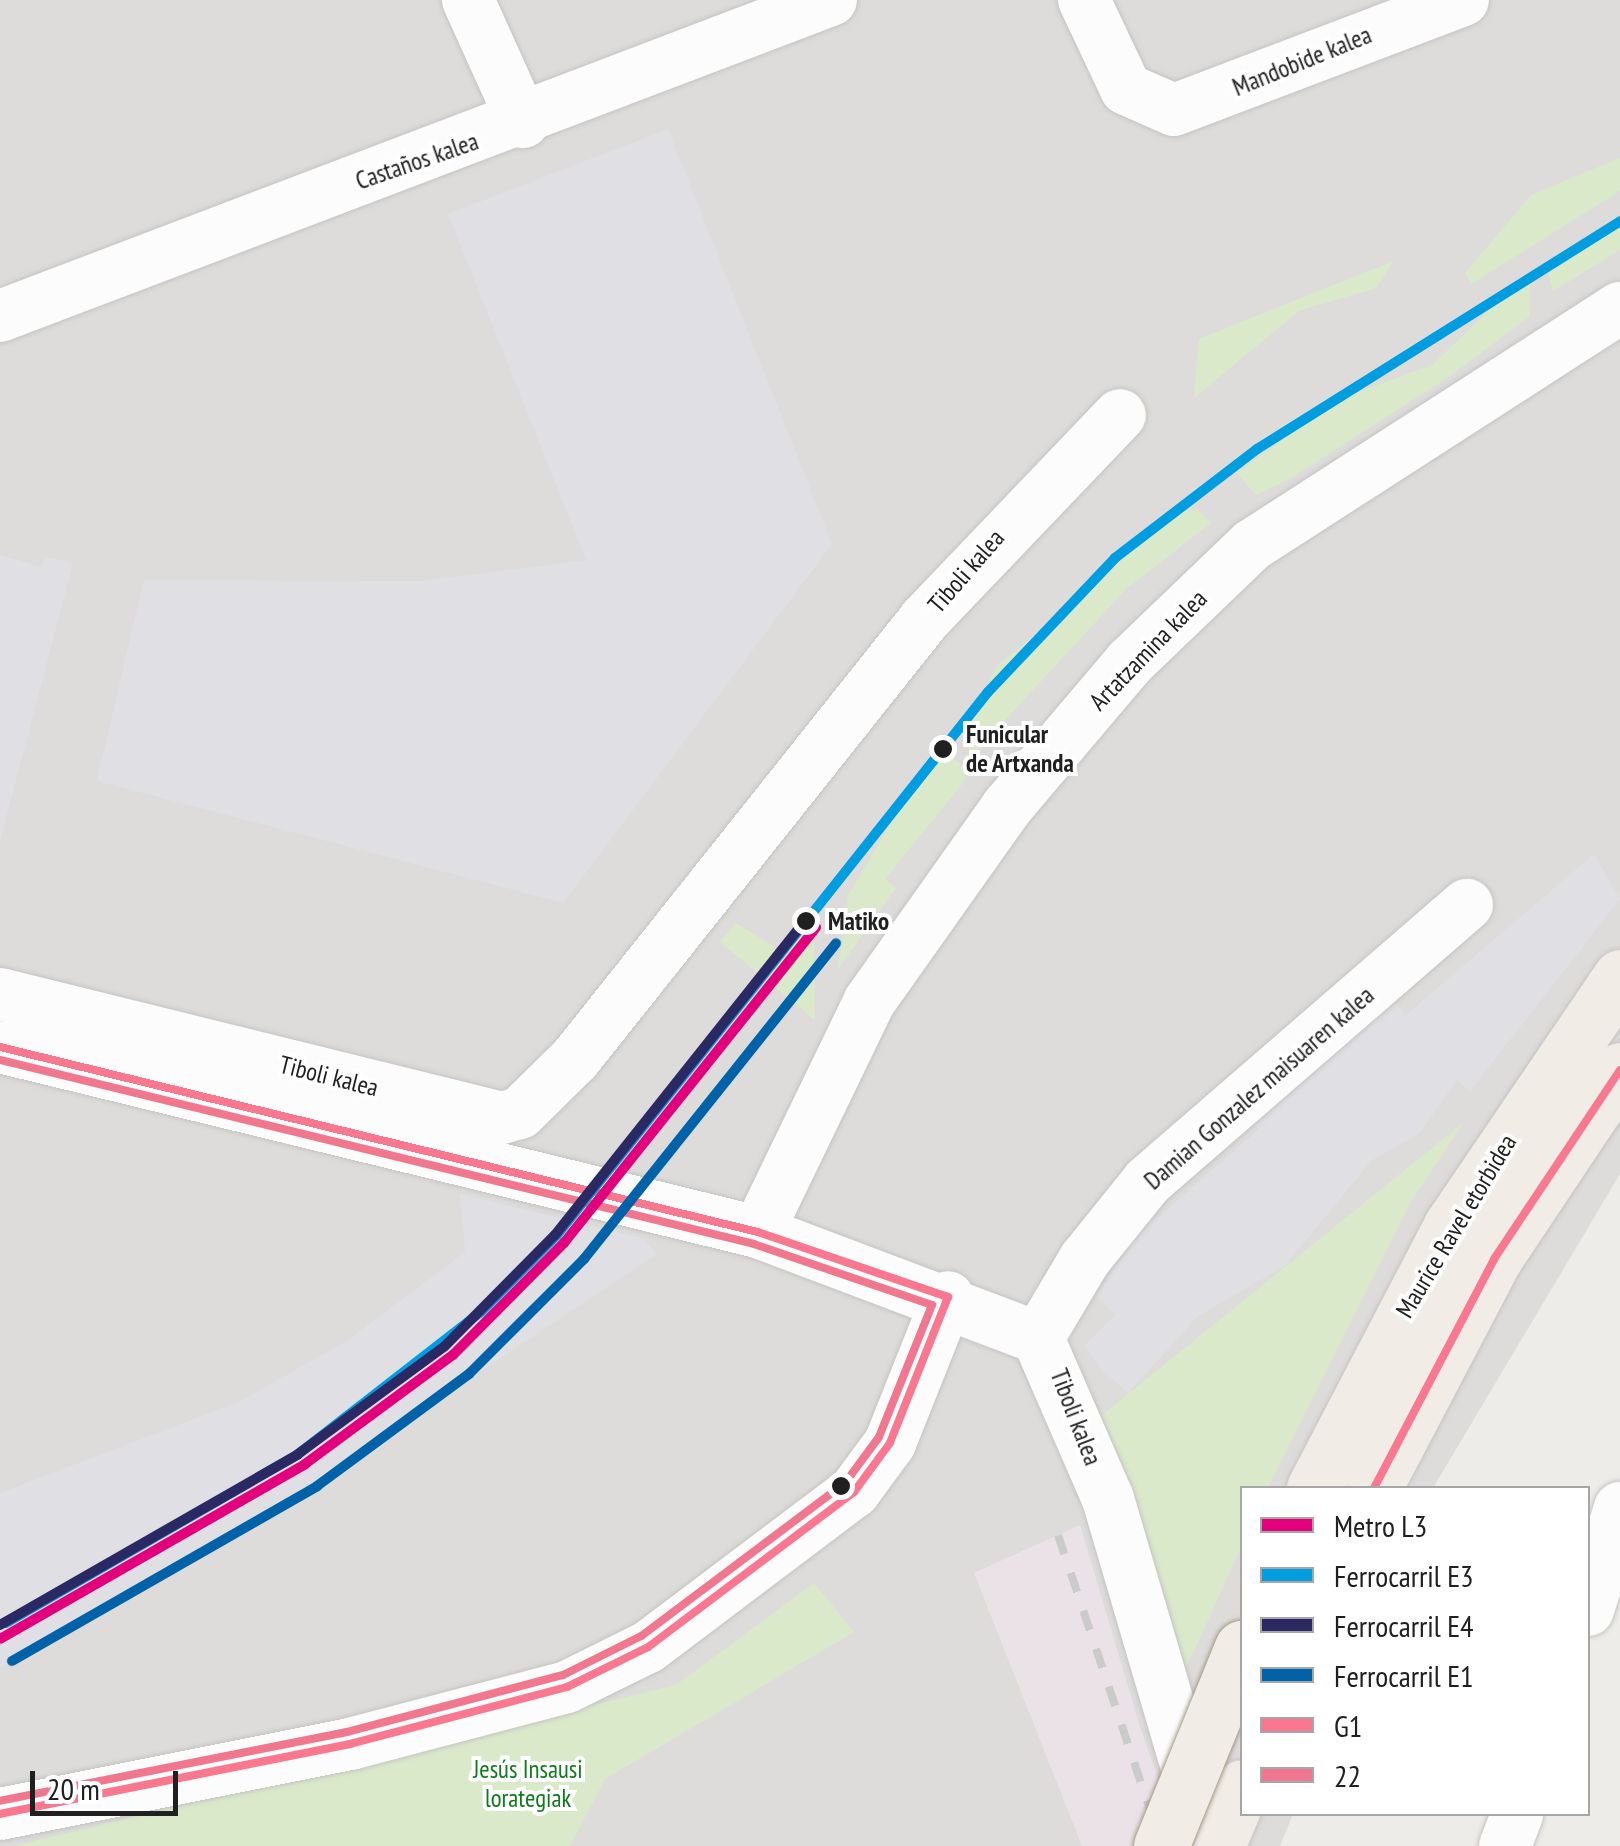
<!DOCTYPE html>
<html>
<head>
<meta charset="utf-8">
<style>
  body { margin:0 }
  #map { position:relative; width:1620px; height:1846px; overflow:hidden; background:#eeece9; font-family:"PT Sans Narrow",sans-serif }
  div>[style] { position:absolute }
  [style*='--x'] { left:calc(var(--x)*1px); top:calc(var(--y)*1px); width:calc(var(--w)*1px); rotate:calc(var(--a)*1deg) }
  .residential>* { inset:0; background:#dddcda }
  .industrial>* { inset:0; background:#ebe2e7 }
  .grass>* { inset:0; background:#dae9ca }
  .plaza>* { inset:0; background:#e0dfe3 }
  .roads { filter:drop-shadow(0 0 2px #c5c4c3) drop-shadow(0 0 2px #c5c4c3) }
  .street>* { height:52px; margin:-26px; padding:0 26px; transform-origin:26px; border-radius:26px; background:#fcfcfc }
  .primary>* { height:55px; margin:-27.5px; padding:0 27.5px; transform-origin:27.5px; border-radius:27.5px; background:#f1ece6 }
  .rail>* { height:8px; margin-top:-4px; transform-origin:0; background:repeating-linear-gradient(90deg,#cbcbca 0 20px,transparent 0 40px) }
  .bridges { filter:drop-shadow(0 0 2px #a39a87) drop-shadow(0 0 2px #a39a87) }
  .primary-bridge>* { height:55px; margin:-27.5px; padding:0 27.5px; transform-origin:27.5px; border-radius:27.5px; background:#f1ece6 }
  .bus-1>* { height:8px; margin:-4px; padding:0 4px; transform-origin:4px; border-radius:4px; background:#f9778f }
  .bus-2>* { height:8px; margin:-4px; padding:0 4px; transform-origin:4px; border-radius:4px; background:#f1778f }
  .rail-1>* { height:10px; margin:-5px; padding:0 5px; transform-origin:5px; border-radius:5px; background:#009de0 }
  .rail-2>* { height:10px; margin:-5px; padding:0 5px; transform-origin:5px; border-radius:5px; background:#2b2963 }
  .rail-3>* { height:10px; margin:-5px; padding:0 5px; transform-origin:5px; border-radius:5px; background:#0063a9 }
  .metro-1>* { height:10px; margin:-5px; padding:0 5px; transform-origin:5px; border-radius:5px; background:#e3007d }
  .dots>* { width:28px; height:28px; translate:-50% -50%; box-sizing:border-box; border:5px solid #fff; border-radius:50% }
  span { translate:-50% -50%; white-space:nowrap; text-align:center; line-height:1.15; -webkit-text-stroke:8px #fff; paint-order:stroke }
  .street-label { font-size:25px; color:#202020 }
  .stop-label { font-size:25px; color:#202020; font-weight:700 }
  .left { translate:0 -50%; text-align:left }
  .park-label { font-size:25px; color:#117a1c }
  .legend { position:absolute; left:1240px; top:1486px; width:350px; height:330px; box-sizing:border-box; background:#fff; border:2px solid #a6a6a6; margin:0; padding:12px 18px; list-style:none; font-size:30px; color:#202020 }
  .legend li { display:flex; align-items:center; gap:20px; height:50px }
  .legend b { width:50px; border:2px solid #a6a6a6 }
  .scale { position:absolute; left:30px; top:1771px; width:148px; height:45px; box-sizing:border-box; border:5px solid #202020; border-top:0; padding-left:12px; font-size:30px; line-height:35px; white-space:nowrap; color:#202020; -webkit-text-stroke:8px #fff; paint-order:stroke }
</style>
</head>
<body>
<div id="map">
  <div class="residential">
    <div style="clip-path:polygon(0 0,1620px 0,1620px 1174px,1433px 1488px,1242px 1488px,1242px 1814px,1293px 1814px,1280px 1846px,0 1846px)"></div>
  </div>
  <div class="industrial">
    <div style="clip-path:polygon(1080px 1525px,1140px 1727px,1182px 1846px,1082px 1846px,974px 1573px)"></div>
  </div>
  <div class="grass">
    <div style="clip-path:polygon(1620px 158px,1620px 191px,1471px 284px,1465px 273px,1531px 195px)"></div>
    <div style="clip-path:polygon(1620px 226px,1620px 250px,1553px 291px,1548px 272px)"></div>
    <div style="clip-path:polygon(1394px 261px,1376px 288px,1299px 311px,1194px 398px,1199px 339px)"></div>
    <div style="clip-path:polygon(1521px 280px,1530px 284px,1530px 316px,1453px 374px,1288px 480px,1256px 495px,1237px 473px,1334px 401px,1432px 365px)"></div>
    <div style="clip-path:polygon(1197px 509px,1211px 523px,1126px 589px,972px 756px,964px 738px,997px 665px,1076px 605px,1167px 515px)"></div>
    <div style="clip-path:polygon(930px 757px,956px 760px,968px 770px,962px 784px,885px 879px,896px 888px,838px 969px,848px 896px)"></div>
    <div style="clip-path:polygon(814px 916px,815px 1019px,815px 1020px,720px 942px,736px 923px,779px 950px)"></div>
    <div style="clip-path:polygon(1463px 1123px,1412px 1200px,1268px 1488px,1242px 1488px,1242px 1545px,1179px 1684px,1102px 1415px)"></div>
    <div style="clip-path:polygon(814px 1583px,854px 1632px,605px 1779px,570px 1846px,14px 1846px,676px 1685px)"></div>
  </div>
  <div class="plaza">
    <div style="clip-path:polygon(668px 129px,832px 544px,563px 903px,97px 781px,144px 580px,422px 581px,586px 560px,448px 214px)"></div>
    <div style="clip-path:polygon(0 555px,42px 567px,45px 557px,73px 563px,0 841px)"></div>
    <div style="clip-path:polygon(1594px 854px,1620px 899px,1470px 1091px,1457px 1080px,1419px 1134px,1371px 1161px,1285px 1266px,1198px 1316px,1128px 1393px,1100px 1368px,1084px 1346px,1115px 1315px,1097px 1296px,1136px 1237px,1259px 1129px,1237px 1108px,1378px 985px,1406px 1015px)"></div>
    <div style="clip-path:polygon(460px 1194px,642px 1238px,657px 1254px,294px 1495px,0 1667px,0 1493px,241px 1401px,348px 1340px,465px 1252px)"></div>
  </div>
  <div class="roads">
    <div class="street">
      <div style="--x:468;--y:0;--w:134;--a:65.7"></div>
      <div style="--x:1084;--y:0;--w:98;--a:64.7"></div>
      <div style="--x:1126;--y:89;--w:52;--a:23.6"></div>
      <div style="--x:1174;--y:110;--w:309;--a:-20.8"></div>
      <div style="--x:0;--y:316;--w:889;--a:-20.82"></div>
      <div style="--x:0;--y:994;--w:517;--a:13.87"></div>
      <div style="--x:502;--y:1118;--w:19;--a:-16"></div>
      <div style="--x:520;--y:1113;--w:77;--a:-44.5"></div>
      <div style="--x:575;--y:1059;--w:562;--a:-51.5"></div>
      <div style="--x:925;--y:619;--w:282;--a:-46.3"></div>
      <div style="--x:0;--y:1047;--w:780;--a:13.72"></div>
      <div style="--x:758;--y:1232;--w:299;--a:20.7"></div>
      <div style="--x:1038;--y:1338;--w:176;--a:66.5"></div>
      <div style="--x:1108;--y:1499;--w:315;--a:73.6"></div>
      <div style="--x:758;--y:1232;--w:255;--a:-64.2"></div>
      <div style="--x:869;--y:1002;--w:239;--a:-54.7"></div>
      <div style="--x:1007;--y:807;--w:190;--a:-49.7"></div>
      <div style="--x:1130;--y:662;--w:169;--a:-43.8"></div>
      <div style="--x:1252;--y:545;--w:438;--a:-32.8"></div>
      <div style="--x:1038;--y:1338;--w:92;--a:-59.3"></div>
      <div style="--x:1085;--y:1259;--w:100;--a:-51.1"></div>
      <div style="--x:1148;--y:1181;--w:422;--a:-40.9"></div>
      <div style="--x:1588;--y:1610;--w:107;--a:-72.6"></div>
      <div style="--x:0;--y:1814;--w:357;--a:-11.3"></div>
      <div style="--x:350;--y:1744;--w:224;--a:-14.7"></div>
      <div style="--x:567;--y:1687;--w:90;--a:-26.3"></div>
      <div style="--x:648;--y:1647;--w:258;--a:-37"></div>
      <div style="--x:854;--y:1492;--w:61;--a:-53.7"></div>
      <div style="--x:890;--y:1443;--w:157;--a:-68.3"></div>
      <div style="--x:1505;--y:1846;--w:34;--a:-69"></div>
    </div>
    <div class="primary">
      <div style="--x:1314;--y:1488;--w:296;--a:-62.4"></div>
      <div style="--x:1451;--y:1226;--w:301;--a:-55.8"></div>
      <div style="--x:1374;--y:1488;--w:259;--a:-62.3"></div>
      <div style="--x:1494;--y:1259;--w:227;--a:-56.3"></div>
      <div style="--x:1217;--y:1846;--w:64;--a:-67"></div>
    </div>
  </div>
  <div class="rail">
    <div style="--x:1058;--y:1535;--w:328;--a:71.5"></div>
  </div>
  <div class="bridges">
    <div class="primary-bridge">
      <div style="--x:1161;--y:1846;--w:214;--a:-67.8"></div>
    </div>
  </div>
  <div class="bus-1">
    <div style="--x:0;--y:1047;--w:780;--a:13.72"></div>
    <div style="--x:758;--y:1232;--w:201;--a:18.9"></div>
    <div style="--x:948;--y:1297;--w:157;--a:111.7"></div>
    <div style="--x:890;--y:1443;--w:61;--a:126.3"></div>
    <div style="--x:854;--y:1492;--w:258;--a:143"></div>
    <div style="--x:648;--y:1647;--w:90;--a:153.7"></div>
    <div style="--x:567;--y:1687;--w:224;--a:165.3"></div>
    <div style="--x:350;--y:1744;--w:357;--a:168.7"></div>
    <div style="--x:1374;--y:1488;--w:259;--a:-62.3"></div>
    <div style="--x:1494;--y:1259;--w:227;--a:-56.3"></div>
  </div>
  <div class="bus-2">
    <div style="--x:0;--y:1060;--w:776;--a:13.71"></div>
    <div style="--x:754;--y:1244;--w:188;--a:18.9"></div>
    <div style="--x:932;--y:1305;--w:142;--a:111.9"></div>
    <div style="--x:879;--y:1437;--w:57;--a:126.5"></div>
    <div style="--x:845;--y:1483;--w:255;--a:143.1"></div>
    <div style="--x:641;--y:1636;--w:87;--a:153.4"></div>
    <div style="--x:563;--y:1675;--w:223;--a:165.2"></div>
    <div style="--x:347;--y:1732;--w:354;--a:168.8"></div>
  </div>
  <div class="rail-1">
    <div style="--x:6;--y:1623;--w:336;--a:-30"></div>
    <div style="--x:297;--y:1455;--w:233;--a:-37.9"></div>
    <div style="--x:481;--y:1312;--w:108;--a:-45.4"></div>
    <div style="--x:557;--y:1235;--w:693;--a:-51.56"></div>
    <div style="--x:988;--y:692;--w:185;--a:-46.5"></div>
    <div style="--x:1115;--y:558;--w:179;--a:-37.5"></div>
    <div style="--x:1257;--y:449;--w:429;--a:-32.1"></div>
  </div>
  <div class="rail-2">
    <div style="--x:0;--y:1625;--w:344;--a:-29.8"></div>
    <div style="--x:298;--y:1454;--w:182;--a:-36.3"></div>
    <div style="--x:445;--y:1346;--w:156;--a:-45.3"></div>
    <div style="--x:555;--y:1235;--w:404;--a:-51.5"></div>
  </div>
  <div class="rail-3">
    <div style="--x:12;--y:1661;--w:352;--a:-29.8"></div>
    <div style="--x:317;--y:1486;--w:189;--a:-36.4"></div>
    <div style="--x:469;--y:1374;--w:163;--a:-45"></div>
    <div style="--x:584;--y:1259;--w:404;--a:-51.4"></div>
  </div>
  <div class="metro-1">
    <div style="--x:0;--y:1639;--w:352;--a:-29.8"></div>
    <div style="--x:305;--y:1464;--w:184;--a:-36.4"></div>
    <div style="--x:453;--y:1355;--w:158;--a:-45.3"></div>
    <div style="--x:564;--y:1243;--w:404;--a:-51.4"></div>
  </div>
  <div class="dots">
    <div style="left:943px;top:749px;background:#202020"></div>
    <div style="left:806px;top:921px;background:#202020"></div>
    <div style="left:841px;top:1486px;background:#202020"></div>
  </div>
  <div class="street-label">
    <span style="left:1302px;top:61px;rotate:-22deg">Mandobide kalea</span>
    <span style="left:417px;top:161px;rotate:-19deg">Castaños kalea</span>
    <span style="left:966px;top:571px;rotate:-49deg">Tiboli kalea</span>
    <span style="left:1148px;top:650px;rotate:-46deg">Artatzamina kalea</span>
    <span style="left:329px;top:1076px;rotate:14deg">Tiboli kalea</span>
    <span style="left:1259px;top:1088px;rotate:-41deg">Damian Gonzalez maisuaren kalea</span>
    <span style="left:1456px;top:1226px;rotate:-59deg">Maurice Ravel etorbidea</span>
    <span style="left:1076px;top:1417px;rotate:69deg">Tiboli kalea</span>
  </div>
  <div class="stop-label">
    <span class="left" style="left:966px;top:749px">Funicular<br>de Artxanda</span>
    <span class="left" style="left:828px;top:921px">Matiko</span>
  </div>
  <div class="park-label">
    <span style="left:528px;top:1784px">Jesús Insausi<br>lorategiak</span>
  </div>
  <ul class="legend">
  <li><b style="height:12px;background:#e3007d"></b>Metro L3</li>
  <li><b style="height:12px;background:#009de0"></b>Ferrocarril E3</li>
  <li><b style="height:12px;background:#2b2963"></b>Ferrocarril E4</li>
  <li><b style="height:12px;background:#0063a9"></b>Ferrocarril E1</li>
  <li><b style="height:12px;background:#f9778f"></b>G1</li>
  <li><b style="height:12px;background:#f1778f"></b>22</li>
  </ul>
  <div class="scale">20 m</div>
</div>
</body>
</html>
